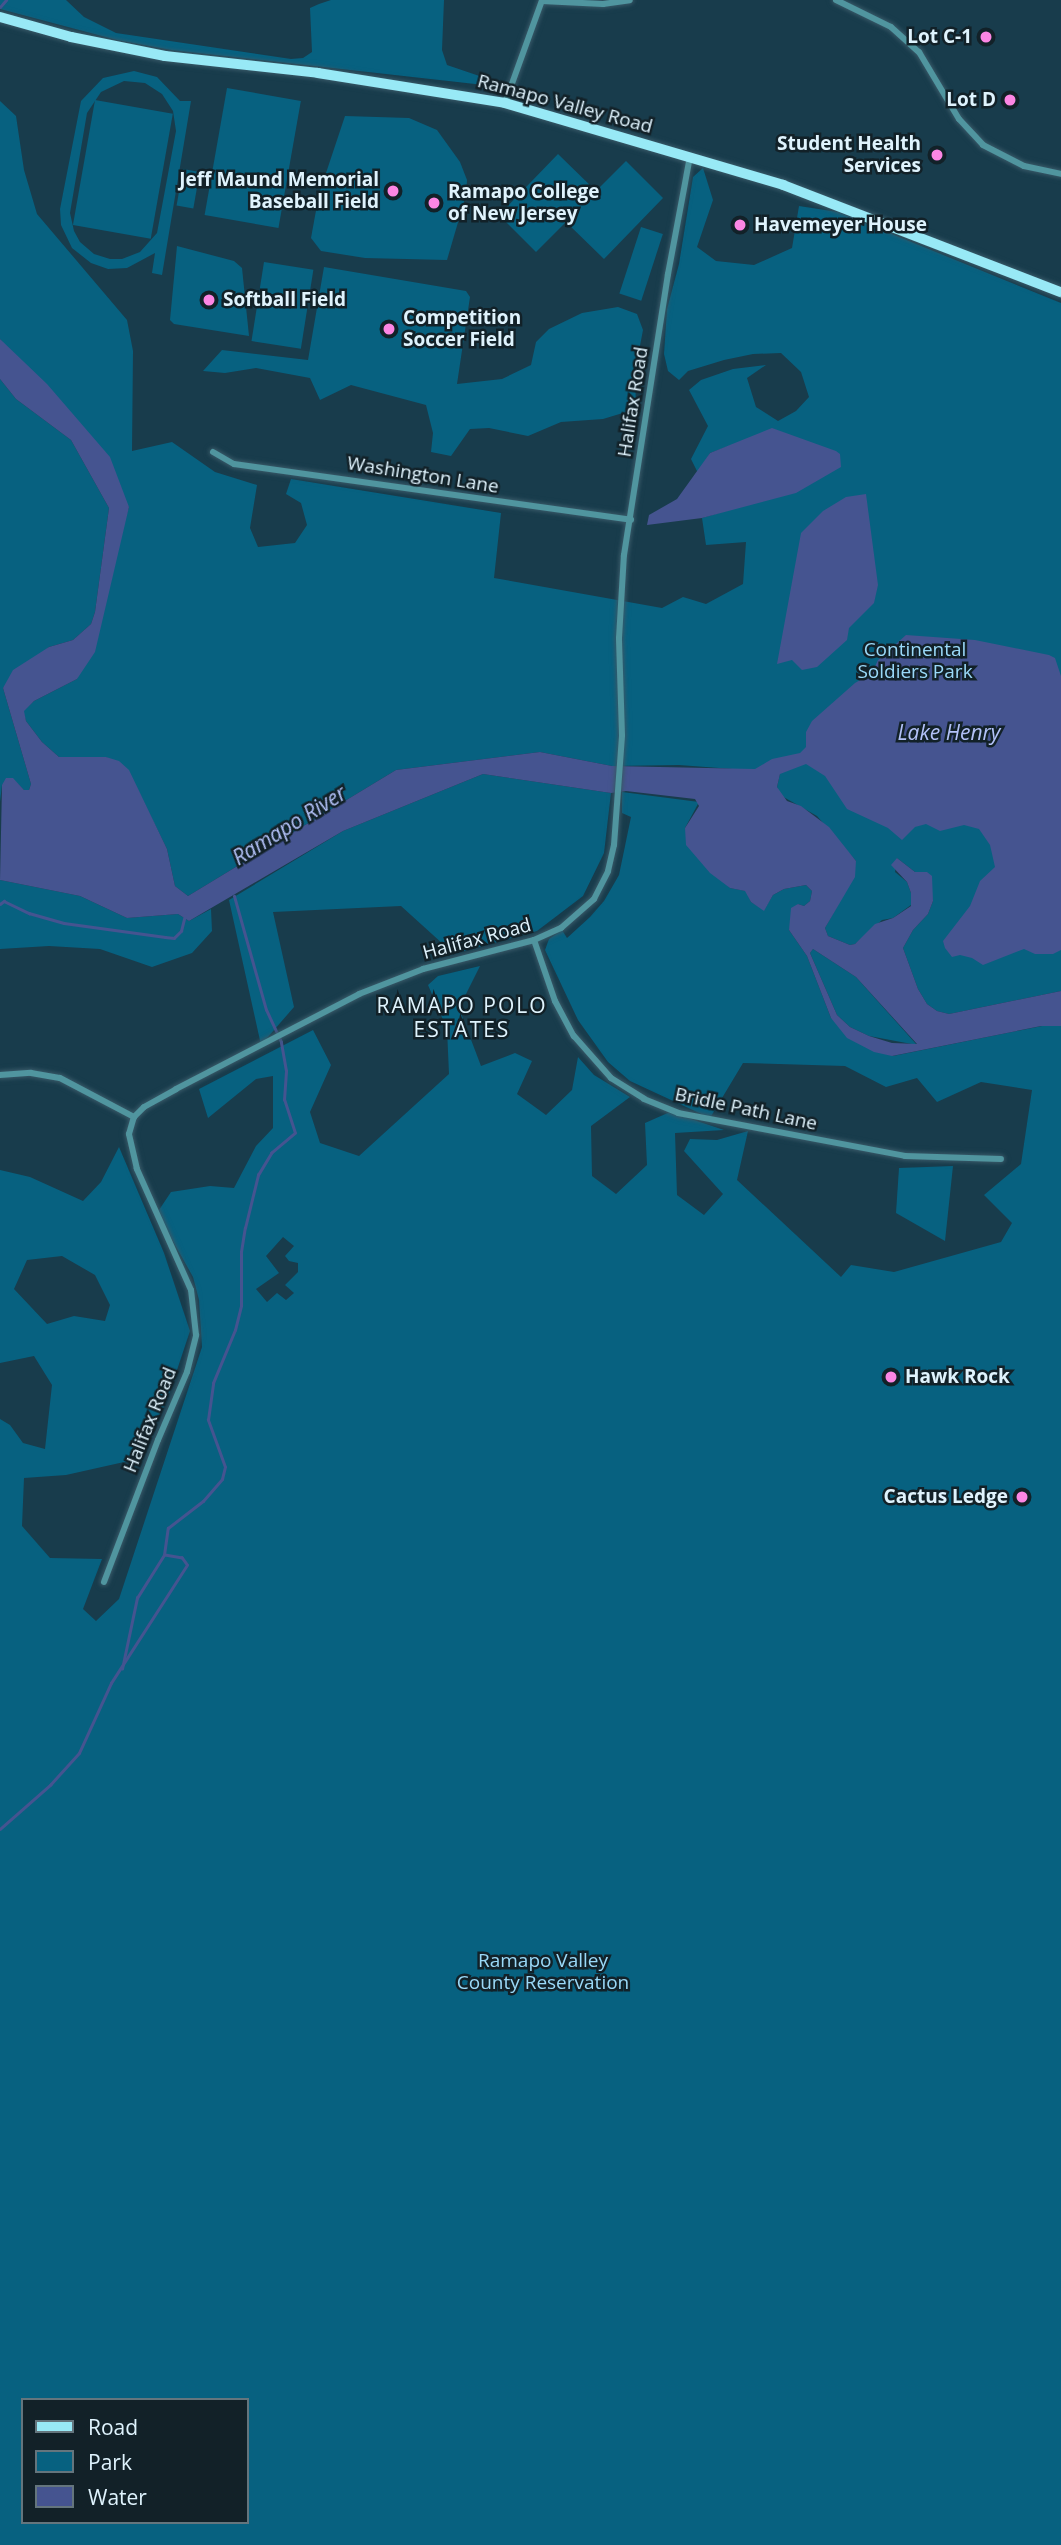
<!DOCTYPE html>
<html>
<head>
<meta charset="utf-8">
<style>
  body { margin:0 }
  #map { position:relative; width:1061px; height:2545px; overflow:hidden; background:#183c4c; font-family:"Open Sans",sans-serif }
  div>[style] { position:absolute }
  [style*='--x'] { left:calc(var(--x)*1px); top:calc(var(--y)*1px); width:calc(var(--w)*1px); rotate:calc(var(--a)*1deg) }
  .green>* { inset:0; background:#076180; transform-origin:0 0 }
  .water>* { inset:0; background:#455490 }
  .stream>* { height:2.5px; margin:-1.25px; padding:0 1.25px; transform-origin:1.25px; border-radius:1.25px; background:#455490 }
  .roads { filter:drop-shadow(0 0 2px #385968) drop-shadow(0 0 2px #385968) }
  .minor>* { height:6px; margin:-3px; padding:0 3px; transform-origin:3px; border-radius:3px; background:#50959f }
  .primary>* { height:10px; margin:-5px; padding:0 5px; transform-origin:5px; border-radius:5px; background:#98e9f6 }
  .dots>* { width:19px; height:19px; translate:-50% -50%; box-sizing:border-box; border:4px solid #122128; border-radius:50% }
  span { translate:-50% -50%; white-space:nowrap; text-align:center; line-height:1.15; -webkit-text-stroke:5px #122128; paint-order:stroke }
  .poi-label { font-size:19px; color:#dff3fd; font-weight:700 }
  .right { translate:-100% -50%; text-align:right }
  .left { translate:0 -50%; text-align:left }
  .street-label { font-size:19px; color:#dff3fd }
  .park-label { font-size:19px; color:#9ad9f8 }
  .water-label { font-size:21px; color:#b3c2f8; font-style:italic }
  .neighbourhood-label { font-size:21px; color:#dff3fd; letter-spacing:2px }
  .legend { position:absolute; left:21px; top:2398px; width:228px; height:126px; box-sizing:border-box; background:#122128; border:2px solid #64757d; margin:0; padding:9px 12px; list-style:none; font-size:21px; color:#dff3fd }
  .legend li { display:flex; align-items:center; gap:14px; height:35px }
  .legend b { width:35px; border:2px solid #64757d }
</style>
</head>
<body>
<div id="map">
  <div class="green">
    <div style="clip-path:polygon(0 0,66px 0,84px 17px,116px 33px,291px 59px,303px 58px,312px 52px,310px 8px,319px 4px,331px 0,444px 0,442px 50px,447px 65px,497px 82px,493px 86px,171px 50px,117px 40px,0 9px)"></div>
    <div style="clip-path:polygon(evenodd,134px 71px,157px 77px,180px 101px,191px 101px,162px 275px,152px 273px,155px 253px,127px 268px,108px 269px,91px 263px,72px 248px,61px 225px,60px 209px,81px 101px,103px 78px,134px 71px,124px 81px,145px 83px,162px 94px,173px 111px,176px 131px,157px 233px,140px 252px,122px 259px,110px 259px,94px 254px,80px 242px,74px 231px,70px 213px,87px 113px,101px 92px,124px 81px)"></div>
    <div style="left:227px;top:88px;width:75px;height:129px;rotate:10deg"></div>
    <div style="left:95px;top:100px;width:79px;height:127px;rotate:10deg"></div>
    <div style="clip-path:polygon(0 101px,16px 116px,24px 170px,37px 214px,127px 320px,133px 351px,132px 451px,172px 442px,215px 472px,257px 485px,250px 528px,258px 547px,295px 543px,307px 525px,301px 503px,286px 494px,291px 479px,501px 513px,494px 578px,662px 608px,683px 597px,706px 604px,743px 584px,746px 542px,706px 545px,702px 518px,742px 506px,737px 443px,710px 453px,698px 473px,691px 459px,708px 426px,689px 390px,701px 380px,733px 369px,766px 365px,747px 378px,756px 407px,778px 421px,796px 411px,809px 397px,801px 372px,781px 353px,753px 354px,724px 360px,688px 371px,679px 380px,668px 371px,664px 354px,667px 309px,679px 264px,693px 177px,703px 168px,713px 200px,697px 247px,716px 261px,754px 265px,792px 248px,799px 206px,838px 212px,1061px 303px,1061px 991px,949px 1014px,937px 1011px,927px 1004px,918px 989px,903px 948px,913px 930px,928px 914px,933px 901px,927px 872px,915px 872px,897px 858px,895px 872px,907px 882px,911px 893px,911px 905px,893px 918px,882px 920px,855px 944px,850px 945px,828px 936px,825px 928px,845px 892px,856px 861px,817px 816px,780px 795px,777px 787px,780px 774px,746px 770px,679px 765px,612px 766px,540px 752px,396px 770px,188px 896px,175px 886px,167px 849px,128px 770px,106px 757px,59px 757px,42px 742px,26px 721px,23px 711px,34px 701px,77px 679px,129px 507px,0 339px)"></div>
    <div style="clip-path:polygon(345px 116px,409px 118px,437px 130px,460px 162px,467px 180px,466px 195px,447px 260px,365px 258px,321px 251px,311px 238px,319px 194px)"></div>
    <div style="clip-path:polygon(558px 154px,596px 191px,626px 161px,663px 198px,604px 259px,566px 222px,536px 252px,499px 215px)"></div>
    <div style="left:183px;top:169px;width:17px;height:37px;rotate:10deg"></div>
    <div style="left:641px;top:227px;width:23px;height:70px;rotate:18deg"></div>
    <div style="clip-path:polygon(177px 246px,234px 261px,242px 268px,249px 336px,174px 324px,170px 320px)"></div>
    <div style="left:264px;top:262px;width:50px;height:80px;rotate:9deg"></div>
    <div style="clip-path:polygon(324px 267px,466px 291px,470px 297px,457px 384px,502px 379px,531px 365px,536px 342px,549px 329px,582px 313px,618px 307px,637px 314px,643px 330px,635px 372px,636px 409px,603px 419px,561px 422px,528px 436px,489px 428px,470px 429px,451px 456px,431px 452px,433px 433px,426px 405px,351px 385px,320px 400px,310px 378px,256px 368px,225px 373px,203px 371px,222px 350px,308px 360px)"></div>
    <div style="clip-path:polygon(0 379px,16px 399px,71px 440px,109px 508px,95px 612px,91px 624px,73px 640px,49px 647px,3px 688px,31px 784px,29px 790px,24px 790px,13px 779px,2px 785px,0 802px)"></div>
    <div style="clip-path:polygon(483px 774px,611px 793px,604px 853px,583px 896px,537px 931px,454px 954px,401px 906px,273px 912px,294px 1007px,261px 1045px,229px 900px,343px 831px)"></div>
    <div style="clip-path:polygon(evenodd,622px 792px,699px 802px,685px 828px,730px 888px,746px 891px,751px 902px,764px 910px,773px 895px,784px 889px,806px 885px,812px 891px,810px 901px,804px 906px,798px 904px,789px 930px,807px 956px,831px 1018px,893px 1056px,1042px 1026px,1061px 1026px,1061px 2545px,0 2545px,0 1419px,10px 1425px,23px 1443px,45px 1449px,52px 1385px,34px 1356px,0 1363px,0 1170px,30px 1177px,83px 1201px,101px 1182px,119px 1147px,164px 1253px,190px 1331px,166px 1403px,133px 1460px,66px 1475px,24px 1478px,22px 1526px,50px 1558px,102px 1559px,83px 1609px,96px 1621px,119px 1599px,202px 1347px,199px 1300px,193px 1277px,157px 1213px,171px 1192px,210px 1186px,234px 1188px,256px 1146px,273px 1128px,273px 1076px,256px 1079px,208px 1118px,199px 1089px,313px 1030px,331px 1065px,310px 1112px,320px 1143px,359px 1156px,449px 1074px,447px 1029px,428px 985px,438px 976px,480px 966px,459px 1008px,481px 1066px,515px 1053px,532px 1061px,517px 1094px,546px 1115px,572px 1090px,578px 1057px,594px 1075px,630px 1097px,591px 1126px,592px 1176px,616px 1194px,647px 1165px,645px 1123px,670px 1112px,724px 1130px,675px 1133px,677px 1195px,704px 1215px,723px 1194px,684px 1151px,690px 1139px,717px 1140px,748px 1131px,737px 1180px,841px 1277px,851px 1265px,894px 1272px,1001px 1242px,1012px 1223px,984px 1195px,1021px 1164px,1032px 1090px,981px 1082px,937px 1102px,917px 1078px,886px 1087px,845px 1066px,743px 1063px,710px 1118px,630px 1081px,608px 1062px,578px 1020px,545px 950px,549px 939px,562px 930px,567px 938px,590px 917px,604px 901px,619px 875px,631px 817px,622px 813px,622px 792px,283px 1237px,294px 1246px,285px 1256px,289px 1261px,298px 1263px,298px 1272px,285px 1285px,294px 1293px,286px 1300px,277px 1293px,267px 1302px,256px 1289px,279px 1273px,266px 1256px,283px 1237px,622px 792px,62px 1256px,95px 1275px,110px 1305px,105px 1321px,74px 1316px,47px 1324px,14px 1289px,27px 1260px,62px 1256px,622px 792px,23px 2400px,247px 2400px,247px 2522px,23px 2522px,23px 2400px)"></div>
    <div style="clip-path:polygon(0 880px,80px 896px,127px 918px,178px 914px,189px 921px,211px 909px,212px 931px,192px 953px,152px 967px,100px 949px,49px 946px,0 949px)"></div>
    <div style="clip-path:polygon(813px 949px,856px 977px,917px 1045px,869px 1036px,850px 1027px,837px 1015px,810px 953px)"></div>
    <div style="clip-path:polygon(953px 1166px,945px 1241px,896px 1213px,899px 1168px)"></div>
  </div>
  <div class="water">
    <div style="clip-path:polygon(evenodd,0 339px,47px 384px,110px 457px,129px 507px,95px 652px,77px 679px,34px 701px,24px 711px,26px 721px,42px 742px,59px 757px,106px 757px,119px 761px,129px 770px,167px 849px,175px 886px,188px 896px,396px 770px,540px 752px,612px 766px,755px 769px,772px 759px,800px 753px,806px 747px,806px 732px,812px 721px,855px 683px,872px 673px,878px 660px,906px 635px,975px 640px,1049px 655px,1055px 658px,1061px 676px,1061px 950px,1053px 954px,1035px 954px,1024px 949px,983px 965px,972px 958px,960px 955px,952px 957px,945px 948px,943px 941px,970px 906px,980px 881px,995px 867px,990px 845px,979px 829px,964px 825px,940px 831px,926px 824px,915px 827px,902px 840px,888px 828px,847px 809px,825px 776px,806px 764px,780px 774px,777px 787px,787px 801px,801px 806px,829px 827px,856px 861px,855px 877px,825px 928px,828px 936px,850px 945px,855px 944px,875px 924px,893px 918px,911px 906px,911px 893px,907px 882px,891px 865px,897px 858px,915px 872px,927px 872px,932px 876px,933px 901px,928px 914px,913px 930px,903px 948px,918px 989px,927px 1004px,937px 1011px,949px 1014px,1061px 991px,1061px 1026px,1041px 1026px,892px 1056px,874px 1052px,847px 1038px,831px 1018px,807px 956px,789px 930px,791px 908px,798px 904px,804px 906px,810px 901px,812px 891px,806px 885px,784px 889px,773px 895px,764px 911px,751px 902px,745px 891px,730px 888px,710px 873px,686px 845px,685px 828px,699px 806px,695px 799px,626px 791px,611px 793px,483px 774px,343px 831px,189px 921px,178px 914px,127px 918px,80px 896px,0 880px,2px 785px,6px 778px,13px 778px,24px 790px,29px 790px,31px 784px,3px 688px,13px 670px,49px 647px,73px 640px,91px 624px,95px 612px,109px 508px,71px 440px,16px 399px,0 379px,0 339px,813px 949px,856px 977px,917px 1044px,892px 1043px,869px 1036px,850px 1027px,837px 1015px,810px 953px,813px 949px)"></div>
    <div style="clip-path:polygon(772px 428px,836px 451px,840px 454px,841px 467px,796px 493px,702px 518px,647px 525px,649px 515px,677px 499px,710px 453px)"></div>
    <div style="clip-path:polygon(866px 494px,878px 585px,874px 603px,849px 628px,847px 640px,817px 667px,802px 670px,792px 660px,777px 664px,801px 533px,823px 511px,846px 497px)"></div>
  </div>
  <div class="stream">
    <div style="--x:0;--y:7;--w:9;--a:-49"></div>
    <div style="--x:0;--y:904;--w:5;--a:-37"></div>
    <div style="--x:4;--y:901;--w:28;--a:26"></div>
    <div style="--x:29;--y:913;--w:36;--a:16"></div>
    <div style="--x:64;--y:923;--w:102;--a:7.9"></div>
    <div style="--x:165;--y:937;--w:9;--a:6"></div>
    <div style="--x:174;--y:938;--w:10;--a:-45"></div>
    <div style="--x:181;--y:931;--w:16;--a:-76"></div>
    <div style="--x:122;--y:1669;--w:73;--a:-78.1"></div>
    <div style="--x:137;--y:1598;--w:51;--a:-57.9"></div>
    <div style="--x:164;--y:1555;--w:27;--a:-82"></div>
    <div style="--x:168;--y:1528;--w:44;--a:-37.6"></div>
    <div style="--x:203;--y:1501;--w:29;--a:-49"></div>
    <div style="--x:222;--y:1479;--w:12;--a:-76"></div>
    <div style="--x:225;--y:1467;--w:50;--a:-109.9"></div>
    <div style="--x:208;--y:1420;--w:37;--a:-82"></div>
    <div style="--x:213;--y:1383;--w:57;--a:-67.5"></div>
    <div style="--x:235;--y:1330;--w:25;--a:-76"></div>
    <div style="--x:241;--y:1306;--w:54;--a:-90"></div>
    <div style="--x:241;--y:1252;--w:24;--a:-81"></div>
    <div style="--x:245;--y:1228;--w:55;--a:-76.2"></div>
    <div style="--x:258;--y:1175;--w:26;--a:-59"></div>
    <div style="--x:271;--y:1153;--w:31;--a:-40"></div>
    <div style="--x:295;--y:1133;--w:35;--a:-108"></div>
    <div style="--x:284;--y:1100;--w:29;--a:-86"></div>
    <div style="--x:286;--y:1071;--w:29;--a:-100"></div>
    <div style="--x:281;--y:1042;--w:35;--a:-115"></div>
    <div style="--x:266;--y:1010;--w:118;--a:-105.7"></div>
    <div style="--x:0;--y:1829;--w:67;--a:-41.3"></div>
    <div style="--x:50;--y:1785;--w:43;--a:-47.8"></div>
    <div style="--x:79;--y:1753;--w:77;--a:-65.4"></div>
    <div style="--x:111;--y:1683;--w:140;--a:-57.2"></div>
    <div style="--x:187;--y:1565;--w:9;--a:-126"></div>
    <div style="--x:182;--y:1558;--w:17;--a:-170"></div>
  </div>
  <div class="roads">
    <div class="minor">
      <div style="--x:836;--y:0;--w:61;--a:26.1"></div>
      <div style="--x:891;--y:27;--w:38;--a:42"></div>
      <div style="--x:919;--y:52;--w:78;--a:59.2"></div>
      <div style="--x:959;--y:119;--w:35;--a:47"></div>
      <div style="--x:983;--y:145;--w:46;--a:27.1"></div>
      <div style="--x:1024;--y:166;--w:38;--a:12"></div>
      <div style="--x:542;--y:1;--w:61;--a:2.8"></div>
      <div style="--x:603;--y:4;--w:27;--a:-8"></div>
      <div style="--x:505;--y:103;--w:109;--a:-70.2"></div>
      <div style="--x:213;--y:452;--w:24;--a:30"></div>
      <div style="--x:234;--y:464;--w:401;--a:8"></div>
      <div style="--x:534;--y:940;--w:65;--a:71"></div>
      <div style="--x:555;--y:1001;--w:40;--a:62"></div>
      <div style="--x:574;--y:1036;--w:56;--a:48.6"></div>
      <div style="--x:611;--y:1078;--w:39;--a:32"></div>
      <div style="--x:644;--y:1099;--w:37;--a:22"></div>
      <div style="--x:678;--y:1113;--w:231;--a:10.7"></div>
      <div style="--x:905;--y:1156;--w:96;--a:1.8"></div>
      <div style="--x:0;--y:1075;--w:31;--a:-4"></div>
      <div style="--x:31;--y:1073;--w:29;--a:10"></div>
      <div style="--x:60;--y:1078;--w:84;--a:27.8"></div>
      <div style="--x:104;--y:1582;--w:152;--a:-69.2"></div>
      <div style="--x:158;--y:1440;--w:74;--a:-66.9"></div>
      <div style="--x:187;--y:1372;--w:38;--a:-76"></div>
      <div style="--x:196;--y:1335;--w:45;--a:-96.3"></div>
      <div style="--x:191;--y:1290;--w:133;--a:-114.1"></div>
      <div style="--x:137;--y:1169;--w:36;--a:-103"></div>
      <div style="--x:129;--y:1134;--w:18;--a:-74"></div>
      <div style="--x:134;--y:1117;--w:14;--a:-45"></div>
      <div style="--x:144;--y:1107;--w:37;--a:-29"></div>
      <div style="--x:176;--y:1089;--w:206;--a:-27.4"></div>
      <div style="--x:359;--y:994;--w:69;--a:-21.3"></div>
      <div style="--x:423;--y:969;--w:115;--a:-14.6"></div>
      <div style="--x:534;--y:940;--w:30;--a:-24"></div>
      <div style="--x:561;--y:928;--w:44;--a:-41.3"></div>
      <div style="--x:594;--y:899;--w:31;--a:-63"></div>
      <div style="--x:608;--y:871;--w:27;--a:-77"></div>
      <div style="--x:614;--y:845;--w:110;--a:-85.8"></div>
      <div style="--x:622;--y:735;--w:97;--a:-91.8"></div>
      <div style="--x:619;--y:638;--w:83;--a:-86.6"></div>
      <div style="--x:624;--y:555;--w:284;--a:-81.1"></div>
      <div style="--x:668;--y:274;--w:120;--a:-79.4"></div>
    </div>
    <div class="primary">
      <div style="--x:0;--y:17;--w:74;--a:15.7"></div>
      <div style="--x:71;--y:37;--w:96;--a:11.4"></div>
      <div style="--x:165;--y:56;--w:154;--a:6.3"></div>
      <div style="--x:318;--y:73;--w:189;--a:9.1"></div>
      <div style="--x:505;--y:103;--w:290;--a:16.4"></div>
      <div style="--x:783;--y:185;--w:298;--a:21.1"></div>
    </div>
  </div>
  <div class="dots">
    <div style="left:986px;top:37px;background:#fc86e4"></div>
    <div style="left:1010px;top:100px;background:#fc86e4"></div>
    <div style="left:937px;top:155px;background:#fc86e4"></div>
    <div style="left:393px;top:191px;background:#fc86e4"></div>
    <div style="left:434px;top:203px;background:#fc86e4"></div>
    <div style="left:740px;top:225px;background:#fc86e4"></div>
    <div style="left:209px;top:300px;background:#fc86e4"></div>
    <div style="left:389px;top:329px;background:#fc86e4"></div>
    <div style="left:891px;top:1377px;background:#fc86e4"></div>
    <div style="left:1022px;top:1497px;background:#fc86e4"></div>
  </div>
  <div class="poi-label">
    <span class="right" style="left:972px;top:37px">Lot C-1</span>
    <span class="right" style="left:996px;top:100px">Lot D</span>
    <span class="right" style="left:921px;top:155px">Student Health<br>Services</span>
    <span class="right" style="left:379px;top:191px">Jeff Maund Memorial<br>Baseball Field</span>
    <span class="left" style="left:448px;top:203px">Ramapo College<br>of New Jersey</span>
    <span class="left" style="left:754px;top:225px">Havemeyer House</span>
    <span class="left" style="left:223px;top:300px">Softball Field</span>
    <span class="left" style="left:403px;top:329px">Competition<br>Soccer Field</span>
    <span class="left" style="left:905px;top:1377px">Hawk Rock</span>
    <span class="right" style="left:1008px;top:1497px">Cactus Ledge</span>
  </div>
  <div class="street-label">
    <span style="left:565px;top:104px;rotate:15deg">Ramapo Valley Road</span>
    <span style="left:633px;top:402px;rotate:-81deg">Halifax Road</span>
    <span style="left:423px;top:475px;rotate:9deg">Washington Lane</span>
    <span style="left:477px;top:939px;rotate:-15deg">Halifax Road</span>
    <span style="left:746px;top:1109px;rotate:12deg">Bridle Path Lane</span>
    <span style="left:150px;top:1420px;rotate:-68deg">Halifax Road</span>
  </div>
  <div class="park-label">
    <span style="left:915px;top:661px">Continental<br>Soldiers Park</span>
    <span style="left:543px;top:1972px">Ramapo Valley<br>County Reservation</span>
  </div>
  <div class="water-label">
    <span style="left:949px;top:732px">Lake Henry</span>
    <span style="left:289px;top:825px;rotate:-32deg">Ramapo River</span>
  </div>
  <div class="neighbourhood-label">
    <span style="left:462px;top:1017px">RAMAPO POLO<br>ESTATES</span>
  </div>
  <ul class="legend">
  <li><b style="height:9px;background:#98e9f6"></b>Road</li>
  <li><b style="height:19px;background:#076180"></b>Park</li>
  <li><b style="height:19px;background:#455490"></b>Water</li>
  </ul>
</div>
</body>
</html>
